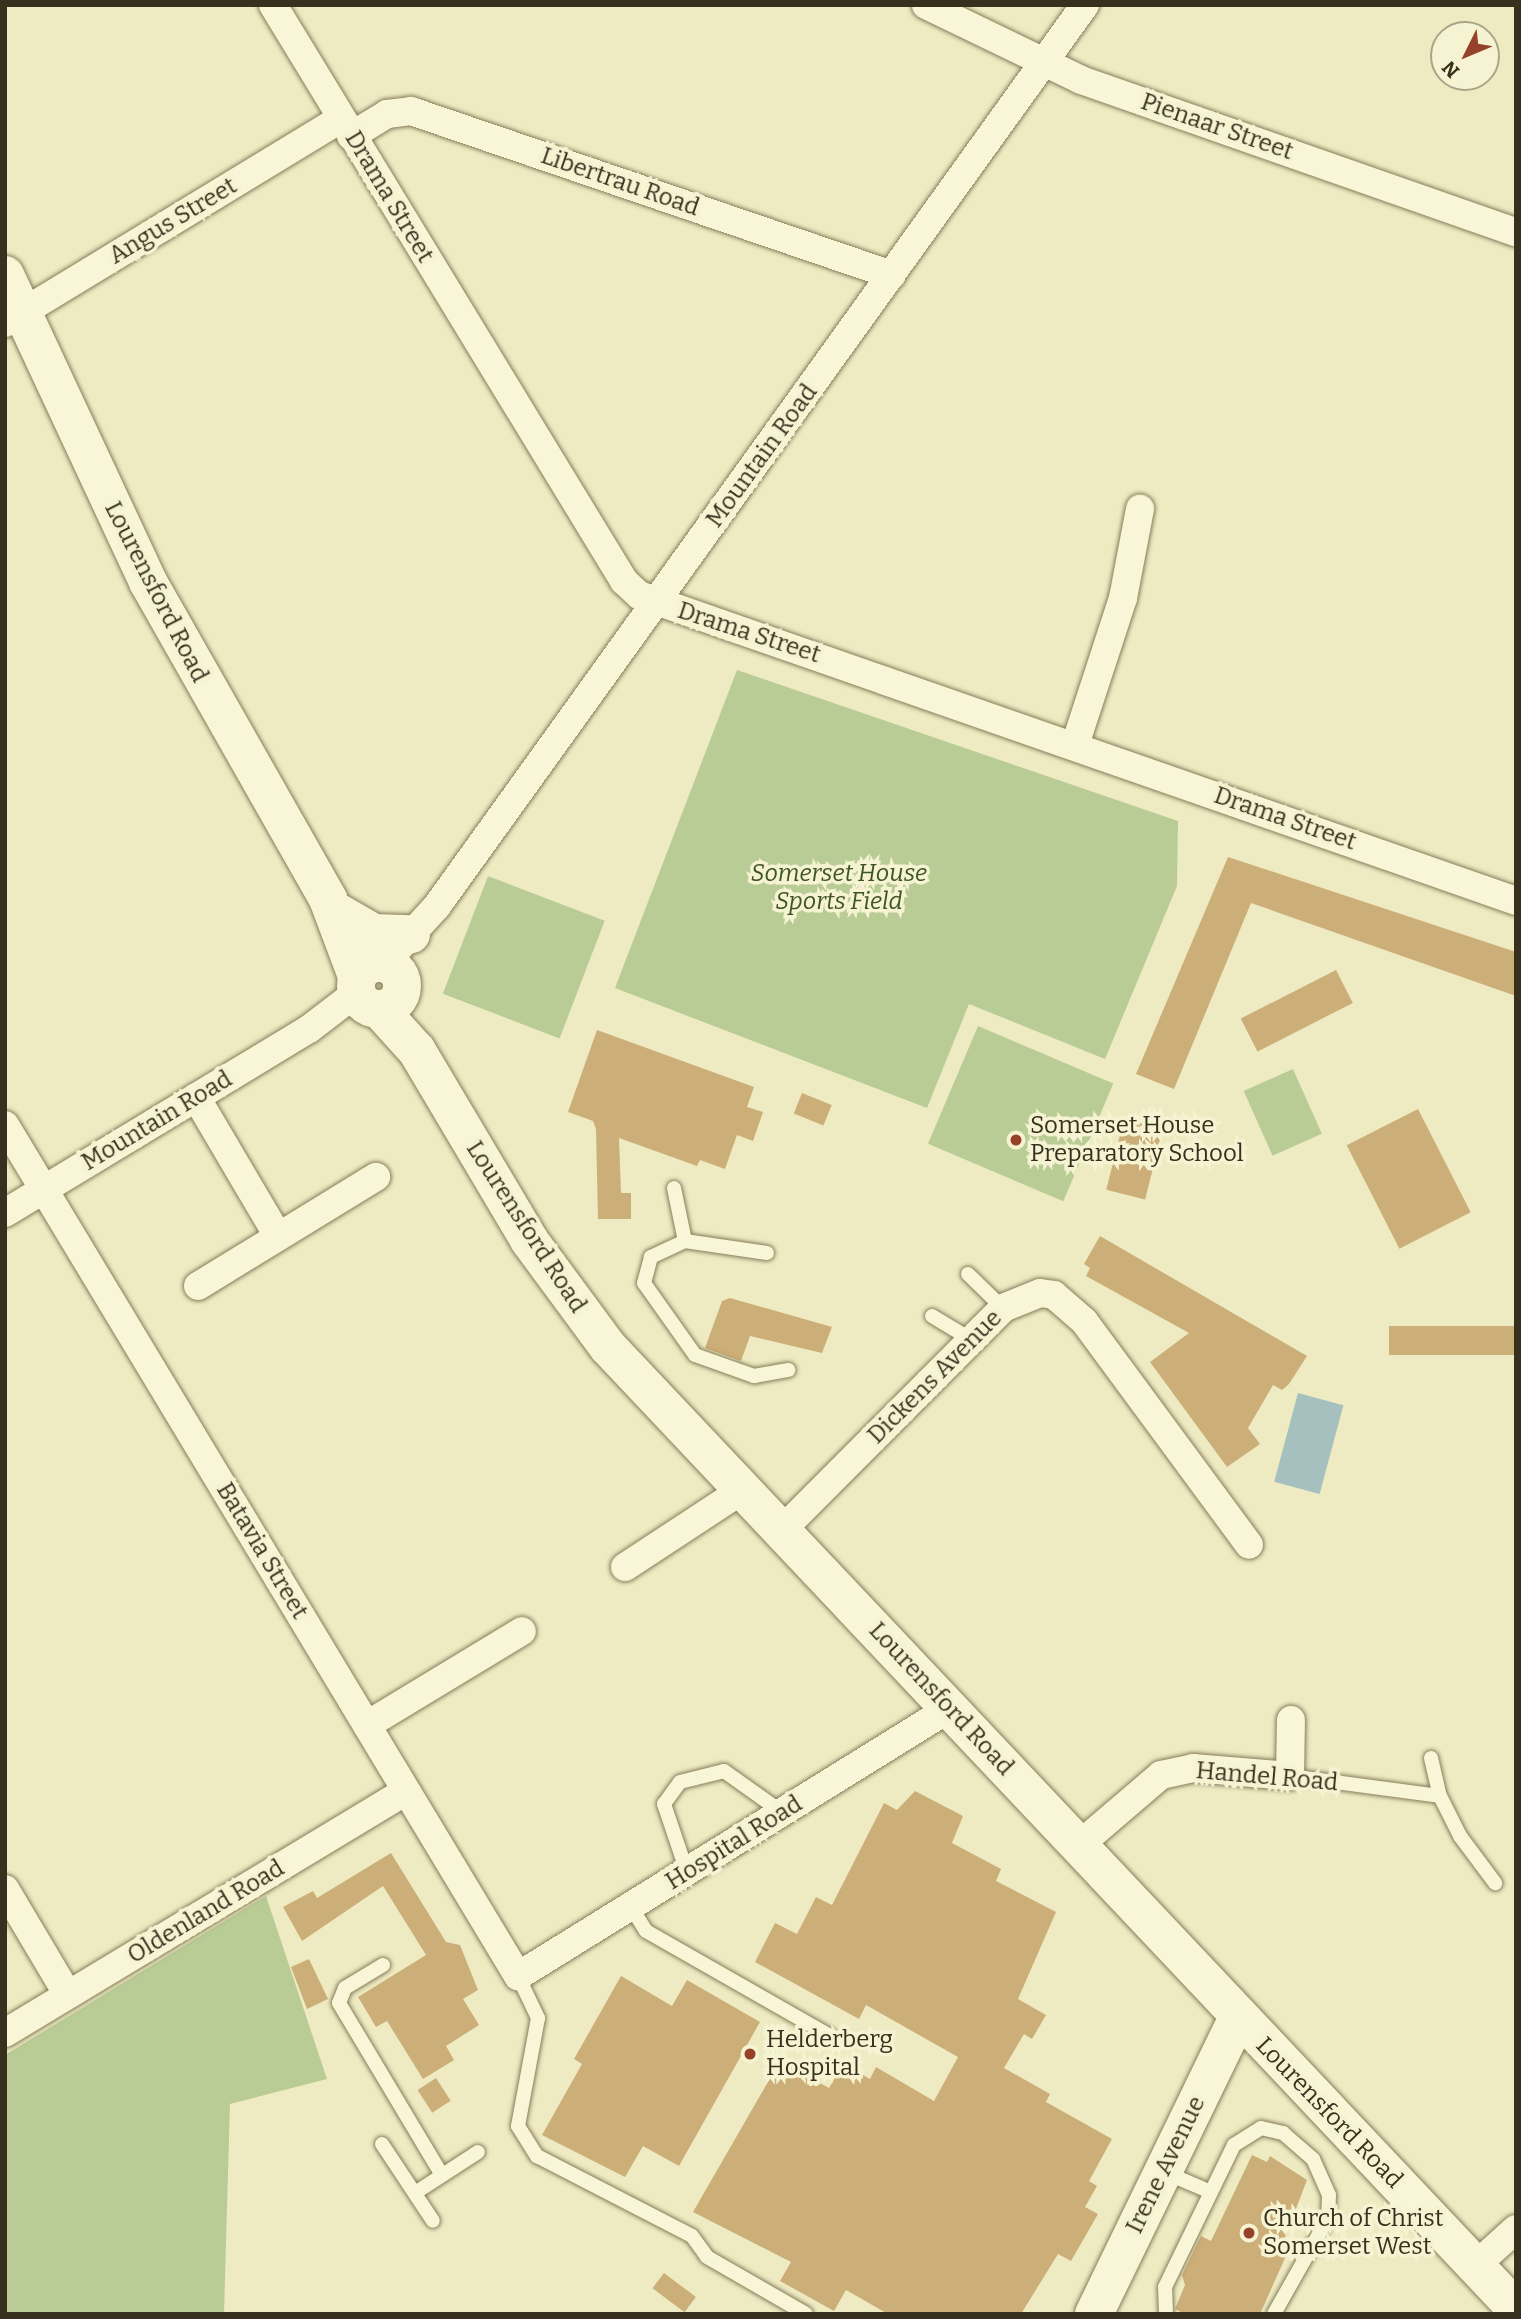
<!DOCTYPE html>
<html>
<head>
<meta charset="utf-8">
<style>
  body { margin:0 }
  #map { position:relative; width:1521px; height:2319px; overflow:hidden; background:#eeebc2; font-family:Bitter,serif }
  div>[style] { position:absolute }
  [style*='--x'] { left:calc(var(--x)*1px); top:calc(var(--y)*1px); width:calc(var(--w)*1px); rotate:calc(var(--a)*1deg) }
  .green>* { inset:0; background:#b9cc96; transform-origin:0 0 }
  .water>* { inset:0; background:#a5c0bf; transform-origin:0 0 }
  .building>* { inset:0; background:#ccae78; transform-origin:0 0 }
  .roads { filter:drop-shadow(0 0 2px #877d5a) drop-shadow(0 0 2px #877d5a) }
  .lane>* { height:14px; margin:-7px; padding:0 7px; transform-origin:7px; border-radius:7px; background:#f8f6d6 }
  .street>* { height:28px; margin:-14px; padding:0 14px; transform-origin:14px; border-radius:14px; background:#f8f6d6 }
  .secondary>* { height:38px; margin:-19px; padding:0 19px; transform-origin:19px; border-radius:19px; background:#f8f6d6 }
  .secondary>.ring { margin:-19px; padding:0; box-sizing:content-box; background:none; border:38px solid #f8f6d6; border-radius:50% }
  .dots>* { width:19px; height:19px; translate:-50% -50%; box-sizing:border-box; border:4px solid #f5f3d2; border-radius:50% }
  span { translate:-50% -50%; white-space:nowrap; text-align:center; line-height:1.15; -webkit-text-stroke:7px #f5f3d2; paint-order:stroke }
  .street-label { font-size:24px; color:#37301e }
  .park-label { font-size:24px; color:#3d5424; font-style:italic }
  .poi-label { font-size:24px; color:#37301e }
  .left { translate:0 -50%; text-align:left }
  .frame { position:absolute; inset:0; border:7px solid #37301e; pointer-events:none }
  .north { position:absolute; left:1430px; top:21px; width:70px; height:70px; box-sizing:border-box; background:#f5f3d2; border:2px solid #a9a58a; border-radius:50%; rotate:227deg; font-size:19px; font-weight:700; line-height:28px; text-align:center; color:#37301e }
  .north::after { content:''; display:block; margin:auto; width:24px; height:32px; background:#96422a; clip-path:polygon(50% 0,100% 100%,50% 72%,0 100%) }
</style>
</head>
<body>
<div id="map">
  <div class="green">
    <div style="clip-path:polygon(737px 670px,1178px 821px,1177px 886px,1105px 1059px,969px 1004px,927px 1108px,615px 988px)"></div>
    <div style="left:488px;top:876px;width:125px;height:126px;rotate:21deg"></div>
    <div style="left:978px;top:1026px;width:147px;height:128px;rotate:23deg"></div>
    <div style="left:1293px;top:1069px;width:71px;height:54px;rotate:66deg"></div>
    <div style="clip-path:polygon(266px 1896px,327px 2079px,230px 2104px,224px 2314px,5px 2314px,5px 2055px)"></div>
  </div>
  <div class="water">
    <div style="left:1298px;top:1393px;width:47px;height:92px;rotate:15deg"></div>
  </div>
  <div class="building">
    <div style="clip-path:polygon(1228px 857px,1516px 952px,1516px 996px,1251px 903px,1174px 1089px,1136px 1074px)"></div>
    <div style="left:1336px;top:970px;width:37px;height:107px;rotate:63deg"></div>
    <div style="clip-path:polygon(597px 1030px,754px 1087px,747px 1107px,763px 1112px,753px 1141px,737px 1135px,725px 1169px,700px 1160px,697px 1166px,619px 1138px,621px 1193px,631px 1193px,631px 1219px,598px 1219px,596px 1129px,593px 1121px,568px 1112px)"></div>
    <div style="left:802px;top:1093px;width:32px;height:22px;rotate:22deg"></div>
    <div style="left:1418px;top:1109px;width:116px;height:80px;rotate:63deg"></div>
    <div style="left:1124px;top:1119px;width:40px;height:73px;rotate:14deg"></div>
    <div style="clip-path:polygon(1100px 1236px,1307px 1356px,1289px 1384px,1282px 1390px,1273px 1385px,1248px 1428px,1260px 1444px,1227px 1467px,1150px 1362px,1189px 1333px,1086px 1276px,1090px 1268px,1084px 1264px)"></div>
    <div style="clip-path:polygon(730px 1298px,832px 1327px,822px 1353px,750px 1336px,741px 1361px,705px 1348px,722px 1301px)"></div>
    <div style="left:1516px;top:1326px;width:29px;height:127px;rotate:90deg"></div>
    <div style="clip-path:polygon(915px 1791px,963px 1816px,952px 1843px,1001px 1869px,996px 1881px,1056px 1912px,1018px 1999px,1046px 2015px,1032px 2039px,1024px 2034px,1004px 2068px,1050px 2094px,1046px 2102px,1112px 2139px,1089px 2181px,1097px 2186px,1085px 2207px,1098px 2214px,1071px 2261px,1058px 2254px,1021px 2314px,888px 2314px,846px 2290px,834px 2311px,780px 2281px,791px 2262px,693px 2212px,780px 2061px,829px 2088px,843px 2064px,870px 2079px,876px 2067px,934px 2101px,958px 2057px,866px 2005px,859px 2019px,755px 1962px,775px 1923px,797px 1934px,816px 1897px,832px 1905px,884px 1803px,897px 1810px)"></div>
    <div style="clip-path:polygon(391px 1853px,446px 1942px,460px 1945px,478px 1990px,463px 1999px,479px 2025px,446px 2046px,454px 2060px,423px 2079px,387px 2021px,376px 2027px,358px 1997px,426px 1955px,383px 1886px,302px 1941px,283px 1907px,313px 1891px,317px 1898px)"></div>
    <div style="clip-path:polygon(309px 1959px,328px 1999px,307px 2009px,291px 1967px)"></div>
    <div style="clip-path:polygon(621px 1976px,672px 2006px,687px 1980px,760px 2022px,679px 2166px,643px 2146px,625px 2177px,542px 2135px,582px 2064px,574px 2059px)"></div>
    <div style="left:436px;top:2078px;width:27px;height:22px;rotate:57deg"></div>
    <div style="clip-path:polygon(1252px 2155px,1267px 2162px,1270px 2156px,1307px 2180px,1279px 2253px,1286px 2256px,1260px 2314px,1185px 2314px,1175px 2309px,1185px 2285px,1182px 2275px,1201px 2236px,1211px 2241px)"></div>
    <div style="left:664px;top:2273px;width:40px;height:19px;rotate:37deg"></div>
  </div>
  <div class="roads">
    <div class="lane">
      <div style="--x:674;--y:1188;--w:54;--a:78.3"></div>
      <div style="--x:767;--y:1253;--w:83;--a:-171.7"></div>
      <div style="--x:685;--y:1241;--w:38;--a:155"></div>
      <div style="--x:651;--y:1257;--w:27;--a:105"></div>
      <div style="--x:644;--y:1283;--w:88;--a:54.7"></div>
      <div style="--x:695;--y:1355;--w:63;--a:19.6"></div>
      <div style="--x:754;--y:1376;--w:35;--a:-10"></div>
      <div style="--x:968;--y:1274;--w:49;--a:44.2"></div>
      <div style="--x:932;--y:1316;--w:47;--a:31"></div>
      <div style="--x:1431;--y:1758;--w:39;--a:77"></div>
      <div style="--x:1440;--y:1796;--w:45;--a:63.4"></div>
      <div style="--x:1460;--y:1836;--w:59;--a:53.3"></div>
      <div style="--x:1290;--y:1776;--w:151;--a:7.6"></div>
      <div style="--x:687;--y:1872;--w:72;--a:-108.7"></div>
      <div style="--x:664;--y:1804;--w:27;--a:-54"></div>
      <div style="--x:680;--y:1782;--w:45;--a:-14"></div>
      <div style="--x:724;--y:1771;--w:72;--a:35.4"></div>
      <div style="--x:631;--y:1907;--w:28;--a:58"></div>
      <div style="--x:646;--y:1931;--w:212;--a:29.7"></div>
      <div style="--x:383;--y:1965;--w:44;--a:148.8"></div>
      <div style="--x:345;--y:1988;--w:16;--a:112"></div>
      <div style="--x:339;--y:2003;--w:200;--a:59.1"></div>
      <div style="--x:518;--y:1976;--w:47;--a:64.5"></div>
      <div style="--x:538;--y:2018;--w:110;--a:100.5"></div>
      <div style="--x:518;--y:2126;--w:36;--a:58"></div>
      <div style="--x:537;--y:2156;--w:174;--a:27.3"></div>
      <div style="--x:692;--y:2236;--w:26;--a:54"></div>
      <div style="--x:707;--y:2257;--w:114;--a:29.9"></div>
      <div style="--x:382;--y:2144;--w:92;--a:56.5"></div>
      <div style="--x:1164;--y:2172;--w:51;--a:23.1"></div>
      <div style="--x:415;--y:2193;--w:75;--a:-33.1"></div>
      <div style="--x:1166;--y:2314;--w:27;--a:-92"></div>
      <div style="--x:1165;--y:2287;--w:158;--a:-64.1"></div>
      <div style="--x:1234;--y:2145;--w:32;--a:-32"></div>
      <div style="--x:1261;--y:2128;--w:23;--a:13"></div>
      <div style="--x:1283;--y:2133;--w:40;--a:41"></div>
      <div style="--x:1313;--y:2159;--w:39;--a:66"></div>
      <div style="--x:1329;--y:2195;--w:23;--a:92"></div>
      <div style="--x:1328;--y:2218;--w:110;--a:119.4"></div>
    </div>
    <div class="street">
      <div style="--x:273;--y:5;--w:675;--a:58.64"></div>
      <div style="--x:624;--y:581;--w:21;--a:43"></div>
      <div style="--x:639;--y:595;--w:929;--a:19.23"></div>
      <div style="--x:926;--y:5;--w:172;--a:25.8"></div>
      <div style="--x:1081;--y:80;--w:461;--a:19.3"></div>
      <div style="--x:351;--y:136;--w:42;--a:-31.4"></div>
      <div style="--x:387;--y:114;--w:24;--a:-7"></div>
      <div style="--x:411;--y:111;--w:508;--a:18.83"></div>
      <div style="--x:5;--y:323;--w:393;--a:-31.3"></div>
      <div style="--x:1075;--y:745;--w:155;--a:-71.9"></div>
      <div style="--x:1123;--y:598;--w:91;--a:-79.2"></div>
      <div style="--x:385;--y:963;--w:77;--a:-47.6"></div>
      <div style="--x:437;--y:906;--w:1110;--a:-54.28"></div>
      <div style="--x:196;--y:1097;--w:161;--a:59.5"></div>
      <div style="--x:5;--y:1125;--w:994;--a:58.92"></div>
      <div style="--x:518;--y:1976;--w:508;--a:-31.81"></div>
      <div style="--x:5;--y:1213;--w:355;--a:-31.2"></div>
      <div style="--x:309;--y:1029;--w:59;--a:-37.5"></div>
      <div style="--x:198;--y:1286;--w:209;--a:-31.5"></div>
      <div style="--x:782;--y:1530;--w:313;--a:-45.1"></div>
      <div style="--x:1003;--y:1308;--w:40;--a:-22"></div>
      <div style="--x:1040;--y:1293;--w:14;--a:8"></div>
      <div style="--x:1054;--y:1295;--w:40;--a:41"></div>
      <div style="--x:1084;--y:1321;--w:278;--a:53.6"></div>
      <div style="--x:625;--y:1567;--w:140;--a:-33.3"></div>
      <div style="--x:367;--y:1725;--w:181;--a:-31.2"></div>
      <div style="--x:1078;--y:1846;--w:109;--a:-40.5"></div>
      <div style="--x:1161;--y:1775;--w:33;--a:-12"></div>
      <div style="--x:1193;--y:1768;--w:97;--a:4.7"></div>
      <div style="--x:1290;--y:1776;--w:56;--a:-89"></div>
      <div style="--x:5;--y:1889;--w:123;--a:59.3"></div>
      <div style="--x:5;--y:2033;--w:468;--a:-31.1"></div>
      <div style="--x:1475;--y:2266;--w:55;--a:-42.1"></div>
    </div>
    <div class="secondary">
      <div style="--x:5;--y:275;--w:339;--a:65"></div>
      <div style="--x:148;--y:582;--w:365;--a:60.4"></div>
      <div style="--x:328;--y:899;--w:82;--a:69.4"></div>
      <div style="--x:339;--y:913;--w:39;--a:30"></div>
      <div style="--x:373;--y:933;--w:38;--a:2"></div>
      <div class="ring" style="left:356px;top:963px;width:8px;height:8px"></div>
      <div style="--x:380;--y:1010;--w:55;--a:47.9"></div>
      <div style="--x:417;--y:1051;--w:220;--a:59.3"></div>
      <div style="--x:529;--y:1240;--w:133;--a:53.6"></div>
      <div style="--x:608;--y:1347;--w:1323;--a:46.65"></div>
      <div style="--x:1094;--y:2314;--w:330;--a:-64.1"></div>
    </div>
  </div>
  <div class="dots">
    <div style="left:1016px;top:1140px;background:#96422a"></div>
    <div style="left:750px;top:2054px;background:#96422a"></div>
    <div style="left:1249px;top:2233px;background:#96422a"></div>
  </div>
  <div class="street-label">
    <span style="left:1217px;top:127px;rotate:19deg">Pienaar Street</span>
    <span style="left:620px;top:182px;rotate:19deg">Libertrau Road</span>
    <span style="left:389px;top:197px;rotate:59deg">Drama Street</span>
    <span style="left:173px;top:221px;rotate:-31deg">Angus Street</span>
    <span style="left:762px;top:456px;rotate:-54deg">Mountain Road</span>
    <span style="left:156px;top:592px;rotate:63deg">Lourensford Road</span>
    <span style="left:749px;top:633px;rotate:18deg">Drama Street</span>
    <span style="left:1285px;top:819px;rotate:19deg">Drama Street</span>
    <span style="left:157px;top:1121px;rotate:-31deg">Mountain Road</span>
    <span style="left:526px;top:1227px;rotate:57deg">Lourensford Road</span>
    <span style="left:935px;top:1377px;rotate:-45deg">Dickens Avenue</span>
    <span style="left:262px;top:1551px;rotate:59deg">Batavia Street</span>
    <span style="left:941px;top:1699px;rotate:47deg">Lourensford Road</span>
    <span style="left:1267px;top:1777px;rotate:5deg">Handel Road</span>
    <span style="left:734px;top:1843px;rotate:-32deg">Hospital Road</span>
    <span style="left:206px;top:1912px;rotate:-31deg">Oldenland Road</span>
    <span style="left:1329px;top:2113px;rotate:46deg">Lourensford Road</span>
    <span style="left:1166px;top:2165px;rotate:-64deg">Irene Avenue</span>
  </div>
  <div class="park-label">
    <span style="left:839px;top:888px">Somerset House<br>Sports Field</span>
  </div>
  <div class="poi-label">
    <span class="left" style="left:1030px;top:1140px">Somerset House<br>Preparatory School</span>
    <span class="left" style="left:766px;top:2054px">Helderberg<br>Hospital</span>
    <span class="left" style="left:1263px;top:2233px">Church of Christ<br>Somerset West</span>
  </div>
  <div class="frame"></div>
  <div class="north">N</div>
</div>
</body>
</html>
